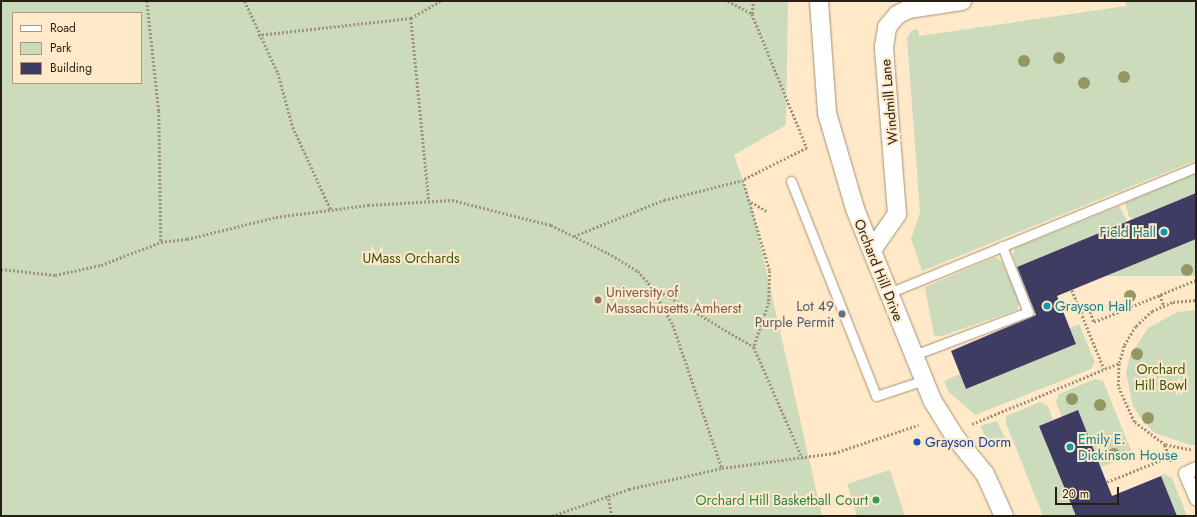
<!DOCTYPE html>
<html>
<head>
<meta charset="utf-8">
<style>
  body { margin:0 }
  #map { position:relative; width:1197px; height:517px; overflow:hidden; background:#ffe9c8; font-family:Jost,sans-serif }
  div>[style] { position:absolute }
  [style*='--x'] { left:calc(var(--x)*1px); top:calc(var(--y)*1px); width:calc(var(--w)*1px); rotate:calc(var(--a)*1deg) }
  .green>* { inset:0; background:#cbdbbb; transform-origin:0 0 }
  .building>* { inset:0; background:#3f3c64 }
  .path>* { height:2.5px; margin-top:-1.25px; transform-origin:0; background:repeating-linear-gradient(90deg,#a2927a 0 2px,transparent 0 4px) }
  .roads { filter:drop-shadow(0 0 1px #a59173) drop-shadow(0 0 1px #a59173) }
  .service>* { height:9px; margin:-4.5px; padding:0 4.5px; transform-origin:4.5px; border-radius:4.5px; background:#fff }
  .pedestrian>* { height:13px; margin:-6.5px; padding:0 6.5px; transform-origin:6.5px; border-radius:6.5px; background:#fff }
  .minor>* { height:18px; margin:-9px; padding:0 9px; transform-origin:9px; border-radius:9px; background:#fff }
  .trees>* { width:12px; height:12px; margin:-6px; border-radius:50%; background:#939763 }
  .dots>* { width:11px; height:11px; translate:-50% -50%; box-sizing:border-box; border:2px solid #ffe9c8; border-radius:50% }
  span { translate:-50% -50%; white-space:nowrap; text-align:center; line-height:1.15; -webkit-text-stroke:4px #ffe9c8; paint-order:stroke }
  .street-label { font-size:14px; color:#271f13 }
  .culture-label { font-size:14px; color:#0d838f }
  .right { translate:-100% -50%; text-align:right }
  .left { translate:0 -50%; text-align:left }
  .park-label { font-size:14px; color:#3a5411 }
  .education-label { font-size:14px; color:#785e54 }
  .service-label { font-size:14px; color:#4e5e75 }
  .transit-label { font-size:14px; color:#164399 }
  .leisure-label { font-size:14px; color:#27864d }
  .frame { position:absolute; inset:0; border:2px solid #271f13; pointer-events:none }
  .legend { position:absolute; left:12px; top:12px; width:130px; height:72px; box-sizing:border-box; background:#ffe9c8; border:1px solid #a99880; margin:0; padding:5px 7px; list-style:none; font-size:12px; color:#271f13 }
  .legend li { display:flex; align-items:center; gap:8px; height:20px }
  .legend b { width:20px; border:1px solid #a99880 }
  .scale { position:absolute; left:1055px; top:487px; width:64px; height:18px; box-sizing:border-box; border:2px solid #271f13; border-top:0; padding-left:5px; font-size:12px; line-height:14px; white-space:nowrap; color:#271f13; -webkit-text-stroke:3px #ffe9c8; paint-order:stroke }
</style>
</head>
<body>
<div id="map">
  <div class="green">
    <div style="clip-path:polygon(evenodd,1px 1px,788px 1px,786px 125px,734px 155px,751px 203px,822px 516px,1px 516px,1px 1px,13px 13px,141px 13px,141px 83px,13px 83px,13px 13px)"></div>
    <div style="clip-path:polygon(1126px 1px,1196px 1px,1196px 160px,922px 271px,911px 239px,920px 212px,907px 38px,911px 31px,918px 29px,919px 36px,1126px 6px)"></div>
    <div style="clip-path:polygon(1196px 173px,1196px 193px,1132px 219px,1129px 216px,1125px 203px)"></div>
    <div style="clip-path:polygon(1119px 206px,1127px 221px,1017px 267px,1013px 256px,1015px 248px)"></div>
    <div style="left:1196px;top:239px;width:37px;height:120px;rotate:90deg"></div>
    <div style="clip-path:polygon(995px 257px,1001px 261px,1020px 301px,1017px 310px,941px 336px,934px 336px,925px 287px)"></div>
    <div style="clip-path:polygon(1196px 310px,1196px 445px,1190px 445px,1155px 433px,1142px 420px,1133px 406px,1126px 373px,1130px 356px,1148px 328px,1177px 312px)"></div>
    <div style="clip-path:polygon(1079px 324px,1095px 362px,1091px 369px,975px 415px,949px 392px,944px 381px,960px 374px,967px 389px,1076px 344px,1070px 328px)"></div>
    <div style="clip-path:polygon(1095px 379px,1103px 381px,1133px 455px,1101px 467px,1078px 411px,1062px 417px,1056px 402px,1059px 394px)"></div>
    <div style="clip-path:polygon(1040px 402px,1048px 406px,1053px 420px,1039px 426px,1076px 516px,1043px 516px,1006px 423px,1006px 416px)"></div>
    <div style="clip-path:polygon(997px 421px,1006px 440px,991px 446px,980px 426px)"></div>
    <div style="clip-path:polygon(890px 470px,905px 516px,857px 516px,847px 484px)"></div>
    <div style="clip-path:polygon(1165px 474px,1172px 478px,1187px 516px,1177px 516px,1161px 476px)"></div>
  </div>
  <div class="building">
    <div style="clip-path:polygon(1196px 193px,1196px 239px,1057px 296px,1076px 344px,966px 389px,951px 351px,1036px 315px,1017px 267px)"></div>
    <div style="clip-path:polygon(1078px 410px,1112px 496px,1161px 476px,1177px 516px,1076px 516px,1039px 426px)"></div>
  </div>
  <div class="path">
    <div style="--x:147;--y:1;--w:111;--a:83.8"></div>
    <div style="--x:159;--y:111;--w:131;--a:89.1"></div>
    <div style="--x:245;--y:1;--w:79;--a:65.4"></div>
    <div style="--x:278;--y:73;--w:56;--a:74.5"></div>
    <div style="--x:293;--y:127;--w:91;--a:65.4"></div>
    <div style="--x:728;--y:1;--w:27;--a:28"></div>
    <div style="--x:752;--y:14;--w:145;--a:67.7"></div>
    <div style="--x:807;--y:148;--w:72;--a:153.4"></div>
    <div style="--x:743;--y:180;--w:95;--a:73.5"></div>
    <div style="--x:770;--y:271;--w:31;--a:92"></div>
    <div style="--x:769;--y:302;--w:47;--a:108.4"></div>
    <div style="--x:752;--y:14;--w:13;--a:-86"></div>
    <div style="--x:411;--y:18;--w:184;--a:84.4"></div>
    <div style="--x:258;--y:35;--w:154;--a:-6.3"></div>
    <div style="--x:411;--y:18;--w:34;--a:-30"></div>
    <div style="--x:751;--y:202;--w:20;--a:30"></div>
    <div style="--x:574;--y:236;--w:97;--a:-21.8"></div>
    <div style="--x:664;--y:200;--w:81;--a:-14.2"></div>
    <div style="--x:1;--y:269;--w:54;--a:6.3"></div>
    <div style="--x:55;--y:275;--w:47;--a:-12.3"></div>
    <div style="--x:101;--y:265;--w:64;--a:-21"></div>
    <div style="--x:161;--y:242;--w:26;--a:-7"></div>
    <div style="--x:187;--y:239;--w:92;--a:-13.9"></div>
    <div style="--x:276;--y:217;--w:93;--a:-7.4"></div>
    <div style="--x:368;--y:205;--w:84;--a:-3.4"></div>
    <div style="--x:452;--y:200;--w:102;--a:14.2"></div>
    <div style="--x:551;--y:225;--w:64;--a:26.2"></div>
    <div style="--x:608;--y:253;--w:35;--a:31"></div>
    <div style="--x:638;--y:271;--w:21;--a:49"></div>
    <div style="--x:652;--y:287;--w:43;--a:61.1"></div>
    <div style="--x:673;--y:325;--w:151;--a:71.1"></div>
    <div style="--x:653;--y:287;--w:117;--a:30.7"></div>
    <div style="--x:754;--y:347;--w:122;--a:66.4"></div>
    <div style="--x:1072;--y:290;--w:85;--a:67.9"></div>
    <div style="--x:1160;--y:295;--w:12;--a:70"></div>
    <div style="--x:1081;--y:312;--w:9;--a:-27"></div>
    <div style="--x:1089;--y:308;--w:15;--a:70"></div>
    <div style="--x:1094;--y:322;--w:110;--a:-22.4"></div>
    <div style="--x:972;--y:424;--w:159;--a:-22.5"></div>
    <div style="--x:1165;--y:445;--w:18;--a:68"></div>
    <div style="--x:1191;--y:450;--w:26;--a:-169"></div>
    <div style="--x:1165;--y:445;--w:39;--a:-143"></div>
    <div style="--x:1134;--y:422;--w:39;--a:-114"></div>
    <div style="--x:1118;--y:386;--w:23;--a:-88"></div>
    <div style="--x:1119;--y:363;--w:19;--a:-74"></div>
    <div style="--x:1124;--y:345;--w:22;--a:-58"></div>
    <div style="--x:1136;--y:326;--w:22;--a:-43"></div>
    <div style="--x:1152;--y:311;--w:23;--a:-23"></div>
    <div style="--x:1173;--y:302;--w:23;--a:-5"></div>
    <div style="--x:1107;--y:482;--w:67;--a:-22"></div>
    <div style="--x:608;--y:495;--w:21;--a:79"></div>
    <div style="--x:552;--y:516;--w:82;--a:-19.3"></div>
    <div style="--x:629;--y:489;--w:95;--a:-12.7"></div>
    <div style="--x:722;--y:468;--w:113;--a:-7.6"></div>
    <div style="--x:834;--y:453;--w:89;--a:-18.4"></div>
  </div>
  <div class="roads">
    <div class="service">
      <div style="--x:791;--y:181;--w:231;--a:68.4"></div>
      <div style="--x:876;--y:396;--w:51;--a:-18.4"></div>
      <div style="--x:889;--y:293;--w:332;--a:-22.3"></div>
      <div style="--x:914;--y:355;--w:122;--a:-20.7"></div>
      <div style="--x:1028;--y:312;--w:71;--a:-111.5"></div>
    </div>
    <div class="pedestrian">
      <div style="--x:1196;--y:468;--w:12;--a:156"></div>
      <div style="--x:1185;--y:473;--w:28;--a:67"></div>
    </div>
    <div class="minor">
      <div style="--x:819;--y:1;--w:112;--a:85.9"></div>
      <div style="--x:827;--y:113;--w:100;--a:73.7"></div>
      <div style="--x:855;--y:209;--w:206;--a:68"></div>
      <div style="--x:932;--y:400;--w:44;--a:58.1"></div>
      <div style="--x:955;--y:437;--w:48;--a:51"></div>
      <div style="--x:985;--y:474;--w:46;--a:65.7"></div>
      <div style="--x:872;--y:250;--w:44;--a:-55.2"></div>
      <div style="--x:897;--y:214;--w:168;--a:-94.5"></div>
      <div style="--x:884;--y:47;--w:20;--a:-81"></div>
      <div style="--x:887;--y:27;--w:16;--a:-50"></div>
      <div style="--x:897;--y:15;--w:13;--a:-27"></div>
      <div style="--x:909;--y:9;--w:54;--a:-8.6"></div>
    </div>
  </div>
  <div class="trees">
    <div style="left:1059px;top:58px"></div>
    <div style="left:1024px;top:61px"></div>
    <div style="left:1124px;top:77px"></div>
    <div style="left:1084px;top:83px"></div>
    <div style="left:1187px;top:270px"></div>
    <div style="left:1130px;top:296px"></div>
    <div style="left:1137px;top:354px"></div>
    <div style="left:1072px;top:399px"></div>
    <div style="left:1100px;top:405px"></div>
    <div style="left:1148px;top:418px"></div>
    <div style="left:1114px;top:454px"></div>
  </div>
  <div class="dots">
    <div style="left:1164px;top:232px;background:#0f9aa8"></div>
    <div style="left:598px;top:300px;background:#8d6e63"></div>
    <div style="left:1047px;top:306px;background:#0f9aa8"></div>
    <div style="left:842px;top:314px;background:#5c6f8a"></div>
    <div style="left:917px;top:442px;background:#1a4fb4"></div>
    <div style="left:1070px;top:447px;background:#0f9aa8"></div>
    <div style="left:876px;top:500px;background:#2e9e5b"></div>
  </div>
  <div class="street-label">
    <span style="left:889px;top:102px;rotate:-95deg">Windmill Lane</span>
    <span style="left:879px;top:270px;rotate:68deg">Orchard Hill Drive</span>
  </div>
  <div class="culture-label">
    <span class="right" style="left:1156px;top:232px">Field Hall</span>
    <span class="left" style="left:1055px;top:306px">Grayson Hall</span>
    <span class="left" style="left:1078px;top:447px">Emily E.<br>Dickinson House</span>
  </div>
  <div class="park-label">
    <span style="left:411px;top:258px">UMass Orchards</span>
    <span style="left:1161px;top:377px">Orchard<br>Hill Bowl</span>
  </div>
  <div class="education-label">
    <span class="left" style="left:606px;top:300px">University of<br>Massachusetts Amherst</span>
  </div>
  <div class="service-label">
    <span class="right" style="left:834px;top:314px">Lot 49<br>Purple Permit</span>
  </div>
  <div class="transit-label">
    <span class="left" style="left:925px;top:442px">Grayson Dorm</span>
  </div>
  <div class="leisure-label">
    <span class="right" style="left:868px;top:500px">Orchard Hill Basketball Court</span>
  </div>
  <div class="frame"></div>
  <ul class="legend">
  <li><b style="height:5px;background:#fff"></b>Road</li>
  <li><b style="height:11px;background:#cbdbbb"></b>Park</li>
  <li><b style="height:11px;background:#3f3c64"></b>Building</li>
  </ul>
  <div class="scale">20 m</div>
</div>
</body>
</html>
